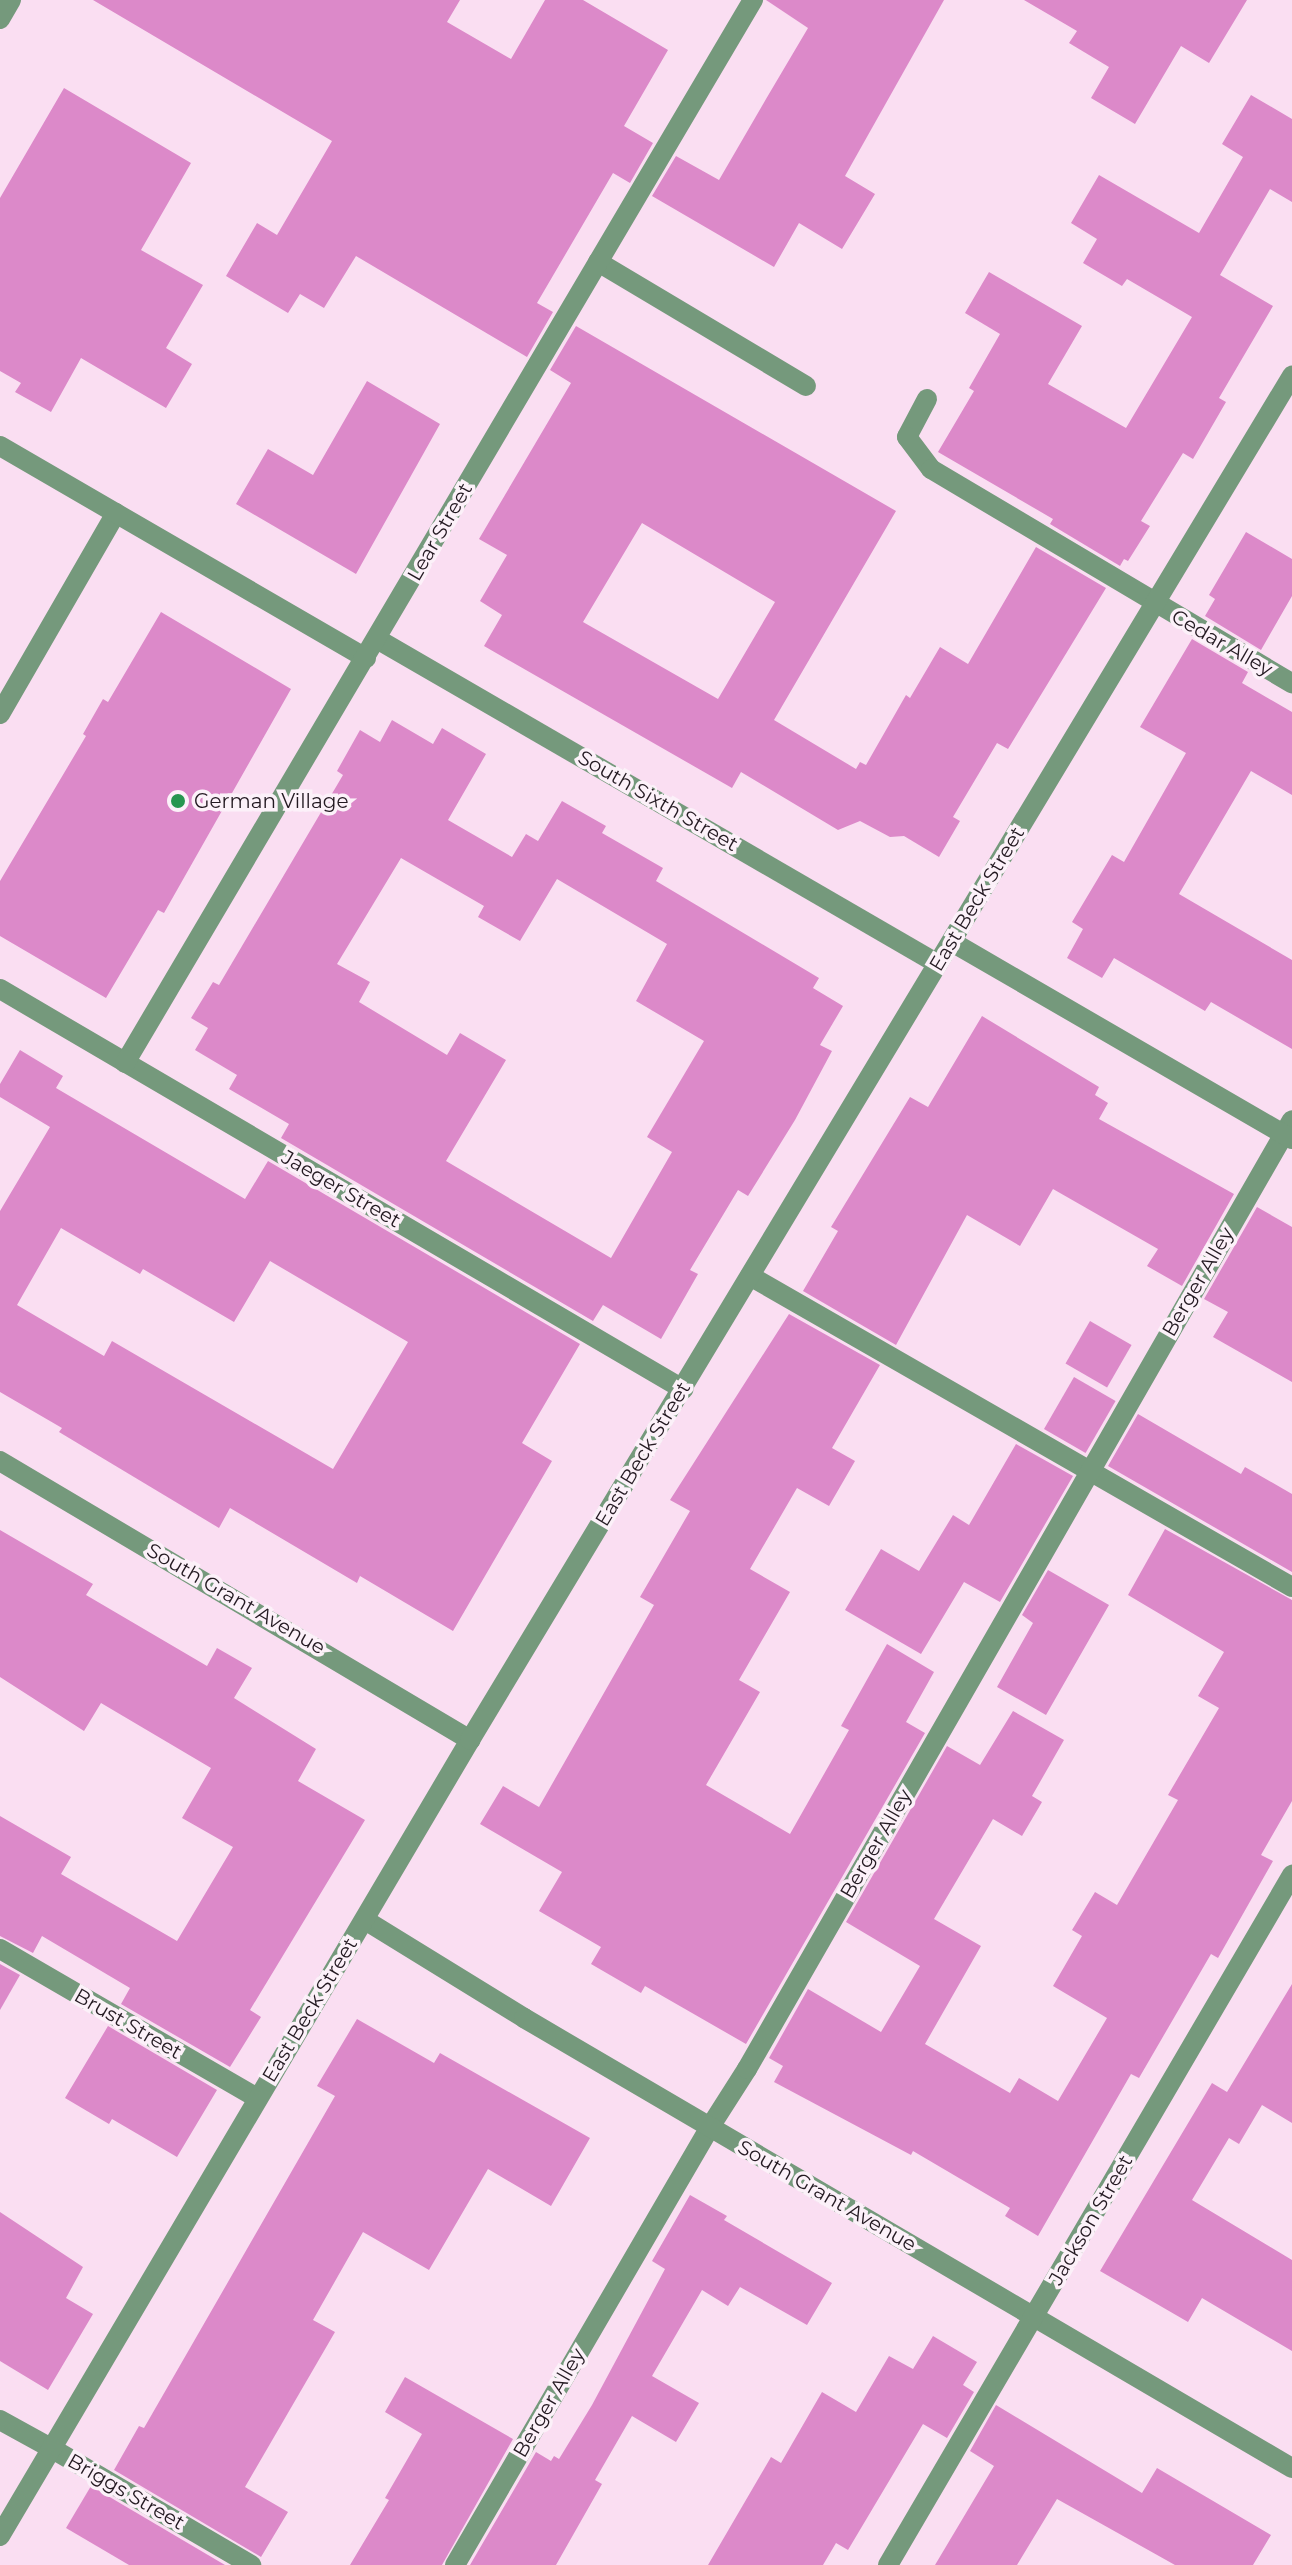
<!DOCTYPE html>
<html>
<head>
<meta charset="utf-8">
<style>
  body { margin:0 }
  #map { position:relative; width:1292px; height:2565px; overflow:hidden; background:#fadef2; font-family:Montserrat,sans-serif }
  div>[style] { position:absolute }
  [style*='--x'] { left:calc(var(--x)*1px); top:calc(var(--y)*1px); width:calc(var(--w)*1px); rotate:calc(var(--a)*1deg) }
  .building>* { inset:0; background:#dc89c9; transform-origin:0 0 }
  .service>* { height:20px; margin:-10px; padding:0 10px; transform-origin:10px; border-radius:10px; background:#75997c }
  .minor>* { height:20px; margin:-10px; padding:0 10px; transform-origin:10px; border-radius:10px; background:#75997c }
  .dots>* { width:22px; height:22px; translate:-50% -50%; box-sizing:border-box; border:4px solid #fcf1f9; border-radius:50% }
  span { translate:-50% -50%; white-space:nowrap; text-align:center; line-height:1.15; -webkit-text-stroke:7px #fcf1f9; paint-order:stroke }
  .street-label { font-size:20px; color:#231921 }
  .poi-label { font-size:20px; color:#231921 }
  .left { translate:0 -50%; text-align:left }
</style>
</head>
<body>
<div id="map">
  <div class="building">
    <div style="clip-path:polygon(93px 0,460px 0,447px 22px,511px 59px,545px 0,583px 0,668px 50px,624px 126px,653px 143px,630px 183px,613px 173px,537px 303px,553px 312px,527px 357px,356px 256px,324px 308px,300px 294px,288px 313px,226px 276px,257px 223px,277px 235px,332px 141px)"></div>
    <div style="clip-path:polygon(766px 0,944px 0,845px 176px,875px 194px,842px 249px,799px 223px,774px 267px,652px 196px,676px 156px,719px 180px,766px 99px,808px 28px)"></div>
    <div style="clip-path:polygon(1024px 0,1247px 0,1209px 63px,1181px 46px,1135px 124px,1091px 98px,1109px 67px,1069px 43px,1077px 31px)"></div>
    <div style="clip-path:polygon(64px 88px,191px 163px,141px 250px,203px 285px,166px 348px,192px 364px,166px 408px,81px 358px,51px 412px,15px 392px,21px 383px,0 371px,0 198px)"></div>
    <div style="clip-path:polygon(1251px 95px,1292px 119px,1292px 202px,1270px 189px,1220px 275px,1273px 306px,1219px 398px,1226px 402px,1193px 459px,1183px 453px,1141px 521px,1150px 526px,1128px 561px,1124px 559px,1120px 566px,1050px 524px,1053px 519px,938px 452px,974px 391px,969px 388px,1000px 334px,965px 313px,989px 272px,1082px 326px,1048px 384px,1126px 428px,1192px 317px,1127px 279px,1122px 286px,1083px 263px,1097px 239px,1071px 223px,1099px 175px,1199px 233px,1243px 157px,1222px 144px)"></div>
    <div style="clip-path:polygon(evenodd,576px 326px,896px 511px,774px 720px,856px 769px,860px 762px,866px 765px,906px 695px,910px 698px,940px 647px,968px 664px,1036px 547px,1106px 588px,1008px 749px,997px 743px,953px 817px,960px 821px,939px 857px,904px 836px,890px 837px,860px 821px,838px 830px,741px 772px,732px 788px,484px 646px,502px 615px,480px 601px,507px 555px,479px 539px,571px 383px,550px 370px,576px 326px,642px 523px,775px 602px,718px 699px,583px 622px,642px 523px)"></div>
    <div style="clip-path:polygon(367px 381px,440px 424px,356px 574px,236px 504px,268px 449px,313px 475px)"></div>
    <div style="clip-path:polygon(1246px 532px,1292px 559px,1292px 596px,1261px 650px,1205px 616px,1215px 599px,1209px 595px)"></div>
    <div style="clip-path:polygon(161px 612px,291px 689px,164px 913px,158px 910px,106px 998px,0 936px,0 881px,86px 736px,83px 734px,103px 699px,108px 702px)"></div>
    <div style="clip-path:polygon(1192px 639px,1248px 672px,1242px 683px,1292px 712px,1292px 795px,1251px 771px,1179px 894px,1292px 960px,1292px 1049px,1211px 1002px,1205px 1011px,1114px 958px,1102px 978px,1067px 958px,1083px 929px,1072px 922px,1112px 855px,1124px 862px,1186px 753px,1140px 727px)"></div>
    <div style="clip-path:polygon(evenodd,392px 720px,433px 744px,442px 728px,486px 754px,448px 820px,512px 857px,526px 834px,538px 841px,562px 801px,606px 826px,602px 833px,663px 868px,656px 881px,819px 978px,813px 988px,843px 1006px,820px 1045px,832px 1051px,795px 1120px,748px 1196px,738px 1190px,690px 1270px,698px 1274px,661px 1339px,603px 1305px,593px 1321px,281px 1138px,289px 1124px,229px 1089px,237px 1075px,195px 1050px,208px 1028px,191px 1018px,213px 982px,219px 985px,343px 775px,337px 771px,360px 730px,380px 742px,392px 720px,401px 858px,484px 906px,478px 917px,520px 941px,557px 879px,667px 944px,636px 1001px,704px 1041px,647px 1137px,672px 1152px,611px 1258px,446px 1161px,506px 1060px,460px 1033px,447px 1055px,359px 1002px,370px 982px,337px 964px,401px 858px)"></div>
    <div style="clip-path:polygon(982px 1016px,1099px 1087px,1095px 1095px,1108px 1103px,1099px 1119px,1234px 1194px,1182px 1286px,1147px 1266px,1158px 1249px,1053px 1189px,1020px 1246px,967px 1215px,896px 1345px,803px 1291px,838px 1231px,831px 1227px,910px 1097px,928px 1107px)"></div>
    <div style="clip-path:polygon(evenodd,20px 1050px,63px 1076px,56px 1088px,245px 1199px,268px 1161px,580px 1344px,522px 1443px,552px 1461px,453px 1631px,360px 1576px,357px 1583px,230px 1508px,219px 1528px,59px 1432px,62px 1428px,0 1392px,0 1211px,50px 1127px,0 1097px,0 1084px,20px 1050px,61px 1228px,140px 1274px,143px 1269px,234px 1322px,270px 1261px,408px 1342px,333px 1469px,112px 1341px,104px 1356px,17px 1305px,61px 1228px)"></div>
    <div style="clip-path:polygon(1257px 1207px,1292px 1227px,1292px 1382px,1213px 1337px,1228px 1312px,1204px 1299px)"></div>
    <div style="clip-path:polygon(789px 1314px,880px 1365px,832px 1448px,855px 1461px,829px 1506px,797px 1488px,750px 1569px,790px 1592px,739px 1680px,760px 1692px,706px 1785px,790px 1834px,849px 1730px,841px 1726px,887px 1644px,934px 1672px,906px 1722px,925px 1733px,746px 2044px,645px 1986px,641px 1993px,591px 1964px,601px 1947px,539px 1911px,562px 1872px,480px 1824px,503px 1786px,539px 1807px,654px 1605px,640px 1597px,690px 1511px,670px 1500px)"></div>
    <div style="left:1090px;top:1321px;width:48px;height:49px;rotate:30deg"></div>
    <div style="left:1074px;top:1377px;width:48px;height:60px;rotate:30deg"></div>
    <div style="clip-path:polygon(1138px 1414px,1241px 1474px,1245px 1467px,1292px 1494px,1292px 1572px,1108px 1466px)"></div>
    <div style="clip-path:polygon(1016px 1444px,1073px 1476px,1000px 1602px,964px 1582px,921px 1654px,845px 1610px,881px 1549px,919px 1571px,953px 1515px,969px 1525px)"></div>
    <div style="clip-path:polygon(1165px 1529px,1292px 1600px,1292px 1801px,1261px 1855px,1273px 1861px,1218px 1958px,1211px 1954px,1139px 2078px,1131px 2074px,1038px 2236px,1005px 2216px,1010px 2208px,913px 2151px,911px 2155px,774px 2082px,783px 2066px,769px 2058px,808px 1989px,881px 2032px,920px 1966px,846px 1922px,947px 1746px,980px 1765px,1013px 1711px,1064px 1740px,1032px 1796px,1042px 1802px,1022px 1836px,993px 1819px,934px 1919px,981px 1946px,925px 2044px,1010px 2093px,1019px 2078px,1058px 2101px,1107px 2018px,1053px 1986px,1082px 1936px,1072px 1930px,1095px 1892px,1117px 1905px,1178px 1800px,1168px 1795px,1219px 1708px,1198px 1696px,1224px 1652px,1128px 1595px)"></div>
    <div style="clip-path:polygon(0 1530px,93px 1584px,86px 1595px,207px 1666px,217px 1648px,252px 1668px,234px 1698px,316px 1749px,298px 1781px,365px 1820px,250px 2010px,261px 2017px,230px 2067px,121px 2004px,130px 1988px,42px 1936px,33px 1953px,0 1936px,0 1816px,71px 1857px,61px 1874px,177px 1941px,233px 1847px,182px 1818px,211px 1768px,101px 1703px,84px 1731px,0 1677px)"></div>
    <div style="clip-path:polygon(1048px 1570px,1109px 1605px,1046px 1715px,997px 1687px,1033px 1623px,1022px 1615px)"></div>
    <div style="clip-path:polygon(0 1964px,20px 1975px,0 2010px)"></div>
    <div style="clip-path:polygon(1292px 1984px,1292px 2123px,1262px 2105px,1239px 2144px,1229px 2138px,1192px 2200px,1292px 2260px,1292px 2351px,1202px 2298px,1188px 2322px,1100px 2271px,1212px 2083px,1227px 2092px)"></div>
    <div style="clip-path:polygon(357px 2019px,434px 2063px,440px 2053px,590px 2138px,551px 2206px,488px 2169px,429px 2270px,363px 2232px,313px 2320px,335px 2332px,245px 2487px,288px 2512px,261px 2557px,114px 2470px,139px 2426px,144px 2428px,335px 2096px,317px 2086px)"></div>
    <div style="clip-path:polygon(108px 2026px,217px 2090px,177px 2157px,112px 2119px,109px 2124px,65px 2098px)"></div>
    <div style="clip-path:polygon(690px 2195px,727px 2216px,724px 2220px,832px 2283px,807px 2325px,740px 2287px,728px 2306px,702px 2290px,652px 2376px,699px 2403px,676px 2442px,632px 2416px,595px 2480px,602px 2484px,556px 2565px,470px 2565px,536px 2452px,551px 2461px,554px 2456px,559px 2459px,592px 2405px,665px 2269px,652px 2261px)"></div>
    <div style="clip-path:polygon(0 2212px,83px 2267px,66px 2298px,93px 2314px,48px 2390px,0 2361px)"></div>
    <div style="clip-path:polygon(933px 2336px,977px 2362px,963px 2385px,974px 2392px,947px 2438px,923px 2424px,848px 2550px,836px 2543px,823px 2565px,708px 2565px,771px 2457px,781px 2463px,822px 2392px,856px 2412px,889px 2356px,913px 2369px)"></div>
    <div style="clip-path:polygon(405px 2377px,513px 2439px,442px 2565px,350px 2565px,389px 2500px,385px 2498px,422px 2434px,385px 2412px)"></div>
    <div style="clip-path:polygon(996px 2405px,1142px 2493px,1157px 2468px,1271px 2535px,1253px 2565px,1175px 2565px,1057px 2499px,1017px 2565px,935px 2565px,994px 2466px,970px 2451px)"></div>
    <div style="clip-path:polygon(91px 2486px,225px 2565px,129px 2565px,66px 2528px)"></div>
  </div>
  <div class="service">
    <div style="--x:598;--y:262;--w:242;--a:30.8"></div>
    <div style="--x:927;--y:399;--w:43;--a:117.8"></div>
    <div style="--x:907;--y:437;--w:40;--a:53"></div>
    <div style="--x:931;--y:469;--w:420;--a:30.7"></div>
    <div style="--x:0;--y:714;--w:232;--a:-60"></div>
    <div style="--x:750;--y:1276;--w:625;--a:29.85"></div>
    <div style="--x:51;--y:2448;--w:232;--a:30.3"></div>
    <div style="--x:455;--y:2565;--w:507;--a:-59.79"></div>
    <div style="--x:710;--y:2127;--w:69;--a:-57.5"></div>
    <div style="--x:747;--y:2069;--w:1094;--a:-60.13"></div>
  </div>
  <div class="minor">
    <div style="--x:0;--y:19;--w:22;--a:-60"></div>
    <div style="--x:0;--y:446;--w:423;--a:30.1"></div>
    <div style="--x:377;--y:639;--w:648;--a:30.08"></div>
    <div style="--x:952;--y:942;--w:393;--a:30.1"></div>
    <div style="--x:0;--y:989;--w:792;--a:30.36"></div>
    <div style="--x:125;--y:1063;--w:1235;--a:-59.43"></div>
    <div style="--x:0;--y:1461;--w:547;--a:30.69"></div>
    <div style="--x:365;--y:1920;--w:187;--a:31.6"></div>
    <div style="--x:524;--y:2018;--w:890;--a:30.37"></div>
    <div style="--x:0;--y:1949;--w:297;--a:30.1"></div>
    <div style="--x:0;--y:2420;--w:58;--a:28.8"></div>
    <div style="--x:0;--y:2536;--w:924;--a:-59.44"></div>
    <div style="--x:470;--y:1740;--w:1593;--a:-58.93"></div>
    <div style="--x:888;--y:2565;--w:800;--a:-59.65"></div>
  </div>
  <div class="dots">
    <div style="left:178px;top:801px;background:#279650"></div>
  </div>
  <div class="street-label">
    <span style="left:440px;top:532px;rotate:-60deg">Lear Street</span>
    <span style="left:1222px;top:643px;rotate:30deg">Cedar Alley</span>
    <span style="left:658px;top:801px;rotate:30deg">South Sixth Street</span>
    <span style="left:977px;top:899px;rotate:-59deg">East Beck Street</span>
    <span style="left:341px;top:1189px;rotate:30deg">Jaeger Street</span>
    <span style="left:1198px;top:1282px;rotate:-60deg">Berger Alley</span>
    <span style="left:643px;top:1454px;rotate:-59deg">East Beck Street</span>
    <span style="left:236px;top:1599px;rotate:30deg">South Grant Avenue</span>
    <span style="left:876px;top:1844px;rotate:-60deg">Berger Alley</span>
    <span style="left:310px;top:2010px;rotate:-59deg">East Beck Street</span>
    <span style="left:128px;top:2024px;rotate:30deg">Brust Street</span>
    <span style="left:827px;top:2196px;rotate:30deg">South Grant Avenue</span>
    <span style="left:1091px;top:2220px;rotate:-60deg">Jackson Street</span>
    <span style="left:549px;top:2403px;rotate:-60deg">Berger Alley</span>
    <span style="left:126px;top:2492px;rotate:30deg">Briggs Street</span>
  </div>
  <div class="poi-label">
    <span class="left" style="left:194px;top:801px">German Village</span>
  </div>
</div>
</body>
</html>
